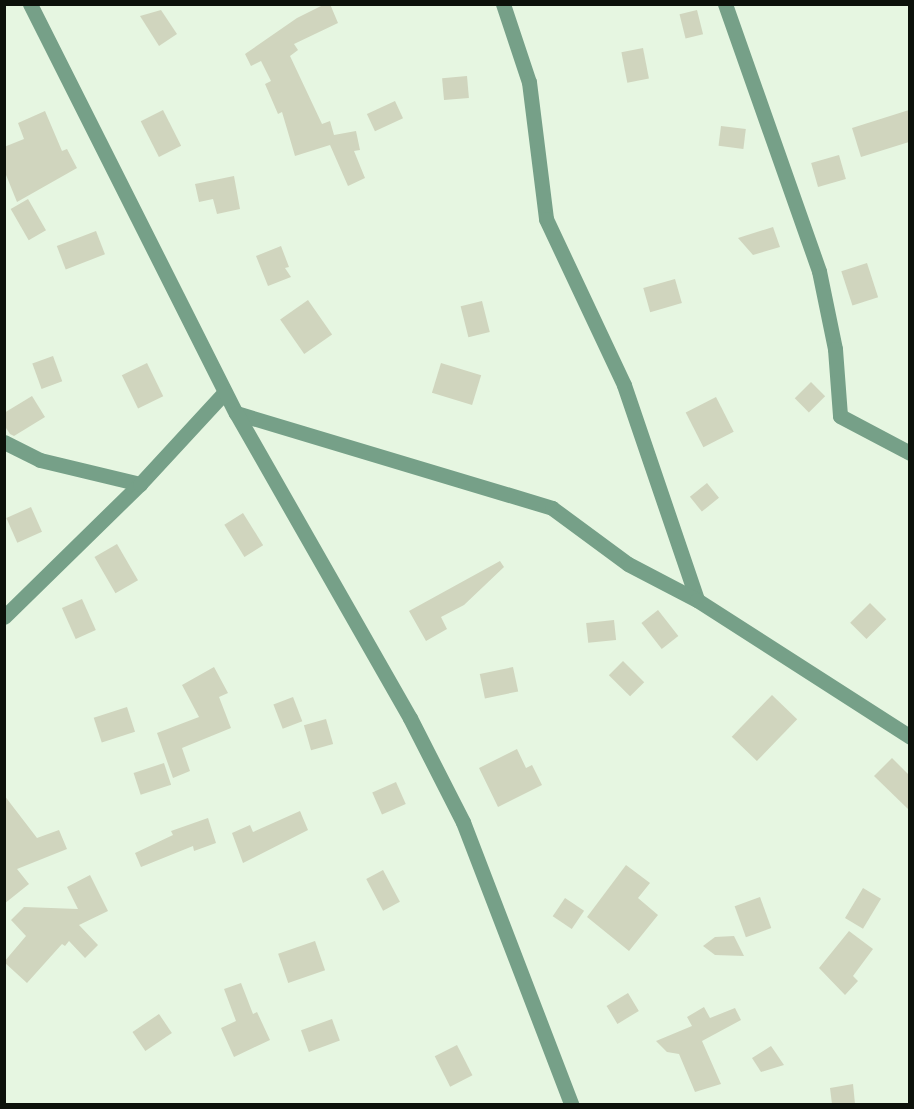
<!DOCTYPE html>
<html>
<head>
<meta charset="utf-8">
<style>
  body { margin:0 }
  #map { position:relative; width:914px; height:1109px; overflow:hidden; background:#e6f6e1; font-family:Raleway,sans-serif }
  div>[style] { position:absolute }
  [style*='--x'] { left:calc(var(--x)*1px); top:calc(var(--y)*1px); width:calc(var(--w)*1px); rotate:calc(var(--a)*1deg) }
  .building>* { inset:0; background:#d0d5be; transform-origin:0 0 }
  .minor>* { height:15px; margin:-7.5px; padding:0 7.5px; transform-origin:7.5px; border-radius:7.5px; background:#76a088 }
  .tertiary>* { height:15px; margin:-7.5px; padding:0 7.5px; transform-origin:7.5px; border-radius:7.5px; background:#76a088 }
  span { translate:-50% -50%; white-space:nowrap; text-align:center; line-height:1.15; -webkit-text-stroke:4.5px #fcfffb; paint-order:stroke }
  .frame { position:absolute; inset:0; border:6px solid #0c110a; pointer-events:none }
</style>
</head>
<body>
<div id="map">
  <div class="building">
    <div style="clip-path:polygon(325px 4px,330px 4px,338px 23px,294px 44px,298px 50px,290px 56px,322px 124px,330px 121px,334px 135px,356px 131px,360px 150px,354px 151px,365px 178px,348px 186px,330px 145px,295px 156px,282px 112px,278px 114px,265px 84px,271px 81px,261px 61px,251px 66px,245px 54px,297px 18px)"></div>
    <div style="clip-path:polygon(161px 10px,177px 34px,159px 46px,140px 16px)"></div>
    <div style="left:697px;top:10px;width:25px;height:18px;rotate:76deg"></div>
    <div style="left:643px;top:48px;width:31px;height:22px;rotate:79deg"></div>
    <div style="left:467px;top:76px;width:22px;height:25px;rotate:85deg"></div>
    <div style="left:395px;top:101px;width:19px;height:31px;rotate:65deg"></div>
    <div style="left:163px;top:110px;width:40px;height:25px;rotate:63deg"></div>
    <div style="clip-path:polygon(909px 110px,909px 142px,861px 157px,852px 128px)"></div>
    <div style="clip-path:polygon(45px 111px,62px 151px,67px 149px,77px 168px,17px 202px,4px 170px,4px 147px,24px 139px,18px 123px)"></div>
    <div style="left:721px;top:126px;width:25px;height:20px;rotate:7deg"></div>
    <div style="left:839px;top:155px;width:25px;height:29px;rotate:74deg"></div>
    <div style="clip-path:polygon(234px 176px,240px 209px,217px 214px,213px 199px,199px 202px,195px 184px)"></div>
    <div style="left:28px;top:199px;width:36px;height:20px;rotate:60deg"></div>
    <div style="clip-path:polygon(773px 227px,780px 247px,753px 255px,738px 238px)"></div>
    <div style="left:96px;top:231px;width:25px;height:42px;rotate:69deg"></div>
    <div style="clip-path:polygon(281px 246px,289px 267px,285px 268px,291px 277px,268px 286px,256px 256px)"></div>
    <div style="left:867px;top:263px;width:36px;height:27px;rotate:72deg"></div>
    <div style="left:675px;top:279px;width:25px;height:33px;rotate:74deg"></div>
    <div style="left:308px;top:300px;width:42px;height:34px;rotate:55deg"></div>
    <div style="left:482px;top:301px;width:32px;height:22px;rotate:76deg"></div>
    <div style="left:53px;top:356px;width:27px;height:22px;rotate:70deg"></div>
    <div style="left:147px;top:363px;width:37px;height:28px;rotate:64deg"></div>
    <div style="left:441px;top:363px;width:42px;height:31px;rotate:17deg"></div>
    <div style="left:811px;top:382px;width:20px;height:23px;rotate:45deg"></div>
    <div style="clip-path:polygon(32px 396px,45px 417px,14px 436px,10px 434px,4px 425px,4px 413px)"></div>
    <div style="left:716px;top:397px;width:39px;height:34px;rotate:63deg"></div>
    <div style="left:707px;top:483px;width:19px;height:22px;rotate:51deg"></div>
    <div style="left:31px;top:507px;width:27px;height:27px;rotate:66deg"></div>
    <div style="left:243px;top:513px;width:38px;height:22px;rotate:58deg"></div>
    <div style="left:117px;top:544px;width:42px;height:26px;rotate:60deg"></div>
    <div style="clip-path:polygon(500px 561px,504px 567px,464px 605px,441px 617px,447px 629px,426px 641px,409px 611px)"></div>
    <div style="left:82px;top:599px;width:34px;height:22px;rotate:66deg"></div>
    <div style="left:870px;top:603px;width:23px;height:28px;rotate:45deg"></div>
    <div style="left:658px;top:610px;width:33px;height:21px;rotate:52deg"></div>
    <div style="left:614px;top:620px;width:20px;height:28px;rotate:84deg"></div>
    <div style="left:623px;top:661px;width:30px;height:20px;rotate:45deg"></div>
    <div style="clip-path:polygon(214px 667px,228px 693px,219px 697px,231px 728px,182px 748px,190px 771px,173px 778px,157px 733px,199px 717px,182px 685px)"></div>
    <div style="left:513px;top:667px;width:25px;height:34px;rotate:78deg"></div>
    <div style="left:772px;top:695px;width:35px;height:58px;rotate:44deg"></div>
    <div style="left:293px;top:697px;width:26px;height:21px;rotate:69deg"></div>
    <div style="left:127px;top:707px;width:26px;height:35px;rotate:72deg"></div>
    <div style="left:326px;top:719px;width:26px;height:23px;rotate:74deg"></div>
    <div style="clip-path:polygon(517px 749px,526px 768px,532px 765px,542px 785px,498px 807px,479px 768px)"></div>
    <div style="clip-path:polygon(892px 758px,909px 775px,909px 810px,874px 776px)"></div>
    <div style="left:164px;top:763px;width:23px;height:32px;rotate:72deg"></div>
    <div style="left:396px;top:782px;width:24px;height:26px;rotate:66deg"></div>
    <div style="clip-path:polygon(4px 795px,37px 838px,59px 830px,67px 849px,17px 869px,29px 884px,4px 904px)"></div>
    <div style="clip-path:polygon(300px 811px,308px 830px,243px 863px,232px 833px,250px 825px,253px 832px)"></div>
    <div style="clip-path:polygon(208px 818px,216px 843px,194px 851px,193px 846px,141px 867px,135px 853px,173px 835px,171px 831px)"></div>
    <div style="clip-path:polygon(626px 865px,650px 883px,638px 898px,658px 915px,629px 951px,587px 917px)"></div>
    <div style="left:383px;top:870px;width:36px;height:19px;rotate:62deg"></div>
    <div style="clip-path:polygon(90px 875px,108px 911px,79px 925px,98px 945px,85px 958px,69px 941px,65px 946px,62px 944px,27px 983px,4px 962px,26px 936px,11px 920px,24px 907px,78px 909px,67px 887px)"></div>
    <div style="left:863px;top:888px;width:21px;height:35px;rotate:31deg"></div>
    <div style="left:760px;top:897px;width:33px;height:27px;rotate:70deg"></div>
    <div style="left:565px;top:898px;width:23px;height:22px;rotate:34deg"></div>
    <div style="clip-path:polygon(849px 931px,873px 949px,853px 976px,858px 981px,845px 995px,819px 968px)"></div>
    <div style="clip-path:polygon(734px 936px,744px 956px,715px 955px,703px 946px,715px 937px)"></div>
    <div style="left:315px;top:941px;width:31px;height:39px;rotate:71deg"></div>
    <div style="clip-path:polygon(241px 983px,253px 1014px,257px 1012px,270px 1040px,234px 1057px,221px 1028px,236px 1021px,224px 989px)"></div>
    <div style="left:628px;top:993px;width:21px;height:25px;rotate:59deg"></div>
    <div style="clip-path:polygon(704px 1007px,710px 1018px,735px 1008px,741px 1020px,702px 1041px,721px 1084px,695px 1092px,679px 1054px,667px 1052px,656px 1041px,692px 1026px,687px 1017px)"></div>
    <div style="left:159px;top:1014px;width:23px;height:32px;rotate:56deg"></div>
    <div style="left:332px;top:1019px;width:23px;height:33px;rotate:70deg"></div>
    <div style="left:457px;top:1045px;width:34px;height:25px;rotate:63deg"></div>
    <div style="clip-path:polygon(771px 1046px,784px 1065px,761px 1072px,752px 1058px)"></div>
    <div style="clip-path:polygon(853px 1084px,855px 1104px,832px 1104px,830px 1088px)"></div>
  </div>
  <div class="minor">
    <div style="--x:503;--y:4;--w:82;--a:71.6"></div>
    <div style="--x:529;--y:82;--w:138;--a:82.9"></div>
    <div style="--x:546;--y:219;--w:183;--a:64.8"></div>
    <div style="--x:624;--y:385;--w:227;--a:71.2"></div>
    <div style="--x:725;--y:4;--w:283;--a:70.6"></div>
    <div style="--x:819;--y:271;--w:80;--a:78.4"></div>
    <div style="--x:835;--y:349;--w:67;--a:85.7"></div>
    <div style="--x:840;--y:416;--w:79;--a:27.9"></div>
    <div style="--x:236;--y:413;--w:330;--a:16.7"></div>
    <div style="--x:552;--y:508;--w:94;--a:36.4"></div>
    <div style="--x:628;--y:564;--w:78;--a:27.6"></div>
    <div style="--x:697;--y:600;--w:253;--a:32.7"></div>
    <div style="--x:4;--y:442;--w:40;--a:26.6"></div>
    <div style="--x:40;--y:460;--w:103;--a:13.5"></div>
    <div style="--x:4;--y:617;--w:190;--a:-44.4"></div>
    <div style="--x:140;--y:484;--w:125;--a:-47.3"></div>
  </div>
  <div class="tertiary">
    <div style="--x:30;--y:4;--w:458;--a:63.3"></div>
    <div style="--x:236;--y:413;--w:351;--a:60.3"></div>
    <div style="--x:410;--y:718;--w:117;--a:63"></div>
    <div style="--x:463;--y:822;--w:302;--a:69"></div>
  </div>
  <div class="frame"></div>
</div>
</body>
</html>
